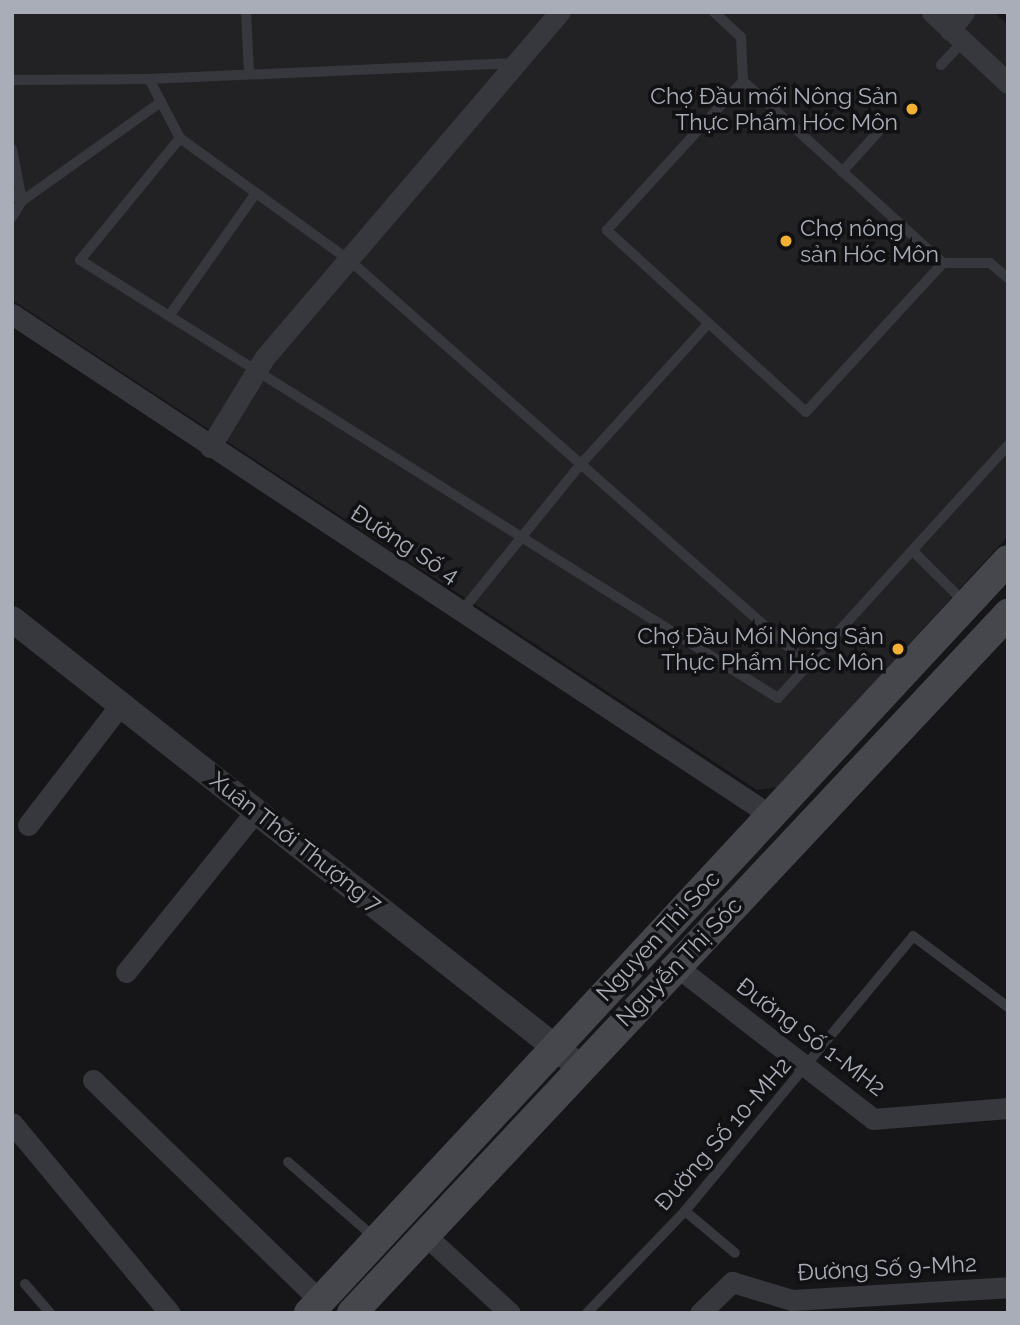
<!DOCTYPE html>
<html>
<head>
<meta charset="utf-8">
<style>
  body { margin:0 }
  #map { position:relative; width:1020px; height:1325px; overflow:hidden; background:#161618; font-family:Raleway,sans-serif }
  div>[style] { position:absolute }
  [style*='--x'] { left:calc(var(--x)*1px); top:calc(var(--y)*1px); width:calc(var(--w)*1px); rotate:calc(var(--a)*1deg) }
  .built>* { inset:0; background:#222225 }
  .service>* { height:10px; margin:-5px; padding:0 5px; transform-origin:5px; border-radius:5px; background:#37383d }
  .minor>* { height:21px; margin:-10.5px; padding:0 10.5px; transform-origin:10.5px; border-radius:10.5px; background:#37383d }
  .tertiary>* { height:26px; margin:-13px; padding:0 13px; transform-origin:13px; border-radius:13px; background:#37383d }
  .secondary>* { height:30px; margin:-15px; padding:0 15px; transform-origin:15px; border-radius:15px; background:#45474d }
  .dots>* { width:19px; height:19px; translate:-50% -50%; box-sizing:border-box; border:4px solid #111113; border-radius:50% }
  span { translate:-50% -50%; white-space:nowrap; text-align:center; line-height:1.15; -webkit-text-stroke:7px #111113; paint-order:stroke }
  .poi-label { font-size:23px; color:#a8adb8 }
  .right { translate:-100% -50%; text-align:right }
  .left { translate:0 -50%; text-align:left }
  .street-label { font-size:23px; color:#a8adb8 }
  .frame { position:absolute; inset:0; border:14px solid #a8adb8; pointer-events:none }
</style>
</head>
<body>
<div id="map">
  <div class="built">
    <div style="clip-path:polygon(12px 12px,994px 12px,1008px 25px,1008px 536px,778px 787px,757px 790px,12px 300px)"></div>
  </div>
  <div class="service">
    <div style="--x:246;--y:12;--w:62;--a:87.2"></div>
    <div style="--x:714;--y:12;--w:37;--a:43"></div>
    <div style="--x:741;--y:37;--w:44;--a:87.4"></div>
    <div style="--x:941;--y:65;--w:33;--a:-47"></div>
    <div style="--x:149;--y:79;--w:365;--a:-2.5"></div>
    <div style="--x:12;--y:80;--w:137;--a:-0.4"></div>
    <div style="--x:149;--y:79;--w:67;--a:62.3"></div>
    <div style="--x:12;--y:149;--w:53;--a:79.1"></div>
    <div style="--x:22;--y:201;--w:171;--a:-35.5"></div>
    <div style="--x:842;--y:172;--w:57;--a:-47.9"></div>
    <div style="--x:12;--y:193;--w:13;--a:39"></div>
    <div style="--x:22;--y:201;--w:19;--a:122"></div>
    <div style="--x:943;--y:263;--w:202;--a:132.6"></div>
    <div style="--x:806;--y:412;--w:270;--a:-137.6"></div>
    <div style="--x:607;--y:230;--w:202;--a:-47.6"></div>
    <div style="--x:743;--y:81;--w:270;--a:42.3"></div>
    <div style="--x:943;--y:263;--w:47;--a:0"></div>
    <div style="--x:990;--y:263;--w:23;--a:40"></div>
    <div style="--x:169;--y:316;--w:151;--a:-54.7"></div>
    <div style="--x:913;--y:551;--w:74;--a:45"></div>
    <div style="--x:461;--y:612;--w:191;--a:-51"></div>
    <div style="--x:581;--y:464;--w:190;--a:-47.8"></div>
    <div style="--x:808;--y:664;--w:611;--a:-138.65"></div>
    <div style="--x:349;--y:260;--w:208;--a:-144.2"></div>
    <div style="--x:180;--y:138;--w:158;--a:129.3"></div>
    <div style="--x:80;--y:260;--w:824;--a:32.11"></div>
    <div style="--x:778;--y:698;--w:342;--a:-47.7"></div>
    <div style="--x:288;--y:1162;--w:117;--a:41.2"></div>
    <div style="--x:685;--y:1211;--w:65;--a:40"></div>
    <div style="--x:25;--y:1284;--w:38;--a:49"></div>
    <div style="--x:587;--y:1313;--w:141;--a:-46.1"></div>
    <div style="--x:685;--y:1211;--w:357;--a:-50.3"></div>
    <div style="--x:913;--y:936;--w:119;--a:36.8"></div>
  </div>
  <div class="minor">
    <div style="--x:932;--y:12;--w:104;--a:43.1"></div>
    <div style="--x:950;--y:30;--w:23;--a:-52"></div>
    <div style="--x:12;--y:314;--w:909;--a:33.46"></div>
    <div style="--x:210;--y:447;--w:105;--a:-58.6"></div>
    <div style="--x:265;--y:357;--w:454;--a:-49.5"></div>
    <div style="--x:28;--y:825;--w:153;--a:-52.5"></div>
    <div style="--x:676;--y:966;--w:249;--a:37.8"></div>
    <div style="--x:873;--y:1119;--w:135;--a:-4.7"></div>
    <div style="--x:126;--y:972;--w:207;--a:-51.1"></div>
    <div style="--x:93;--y:1080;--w:317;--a:44.2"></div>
    <div style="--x:12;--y:1123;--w:247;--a:50.3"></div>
    <div style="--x:425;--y:1235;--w:115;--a:42.5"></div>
    <div style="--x:700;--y:1313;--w:45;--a:-44.1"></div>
    <div style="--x:732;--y:1282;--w:63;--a:16.7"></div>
    <div style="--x:792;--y:1300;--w:216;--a:-3.4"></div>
  </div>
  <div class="tertiary">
    <div style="--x:12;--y:619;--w:723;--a:38.26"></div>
  </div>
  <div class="secondary">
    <div style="--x:309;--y:1313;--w:1027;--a:-47.13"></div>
    <div style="--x:352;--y:1313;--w:959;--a:-46.82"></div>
  </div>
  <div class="dots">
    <div style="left:912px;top:109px;background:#f2b134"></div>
    <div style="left:786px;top:241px;background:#f2b134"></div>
    <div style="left:898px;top:649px;background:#f2b134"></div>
  </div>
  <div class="poi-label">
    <span class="right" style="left:898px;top:109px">Chợ Đầu mối Nông Sản<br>Thực Phẩm Hóc Môn</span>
    <span class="left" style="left:800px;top:241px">Chợ nông<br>sản Hóc Môn</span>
    <span class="right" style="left:884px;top:649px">Chợ Đầu Mối Nông Sản<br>Thực Phẩm Hóc Môn</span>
  </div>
  <div class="street-label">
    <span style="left:405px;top:544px;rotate:33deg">Đường Số 4</span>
    <span style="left:296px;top:842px;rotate:38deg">Xuân Thới Thượng 7</span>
    <span style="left:658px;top:936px;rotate:-47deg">Nguyen Thi Soc</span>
    <span style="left:679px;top:962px;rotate:-46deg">Nguyễn Thị Sóc</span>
    <span style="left:811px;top:1037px;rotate:37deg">Đường Số 1-MH2</span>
    <span style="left:723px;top:1134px;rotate:-49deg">Đường Số 10-MH2</span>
    <span style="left:887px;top:1268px;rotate:-3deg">Đường Số 9-Mh2</span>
  </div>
  <div class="frame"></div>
</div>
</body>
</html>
